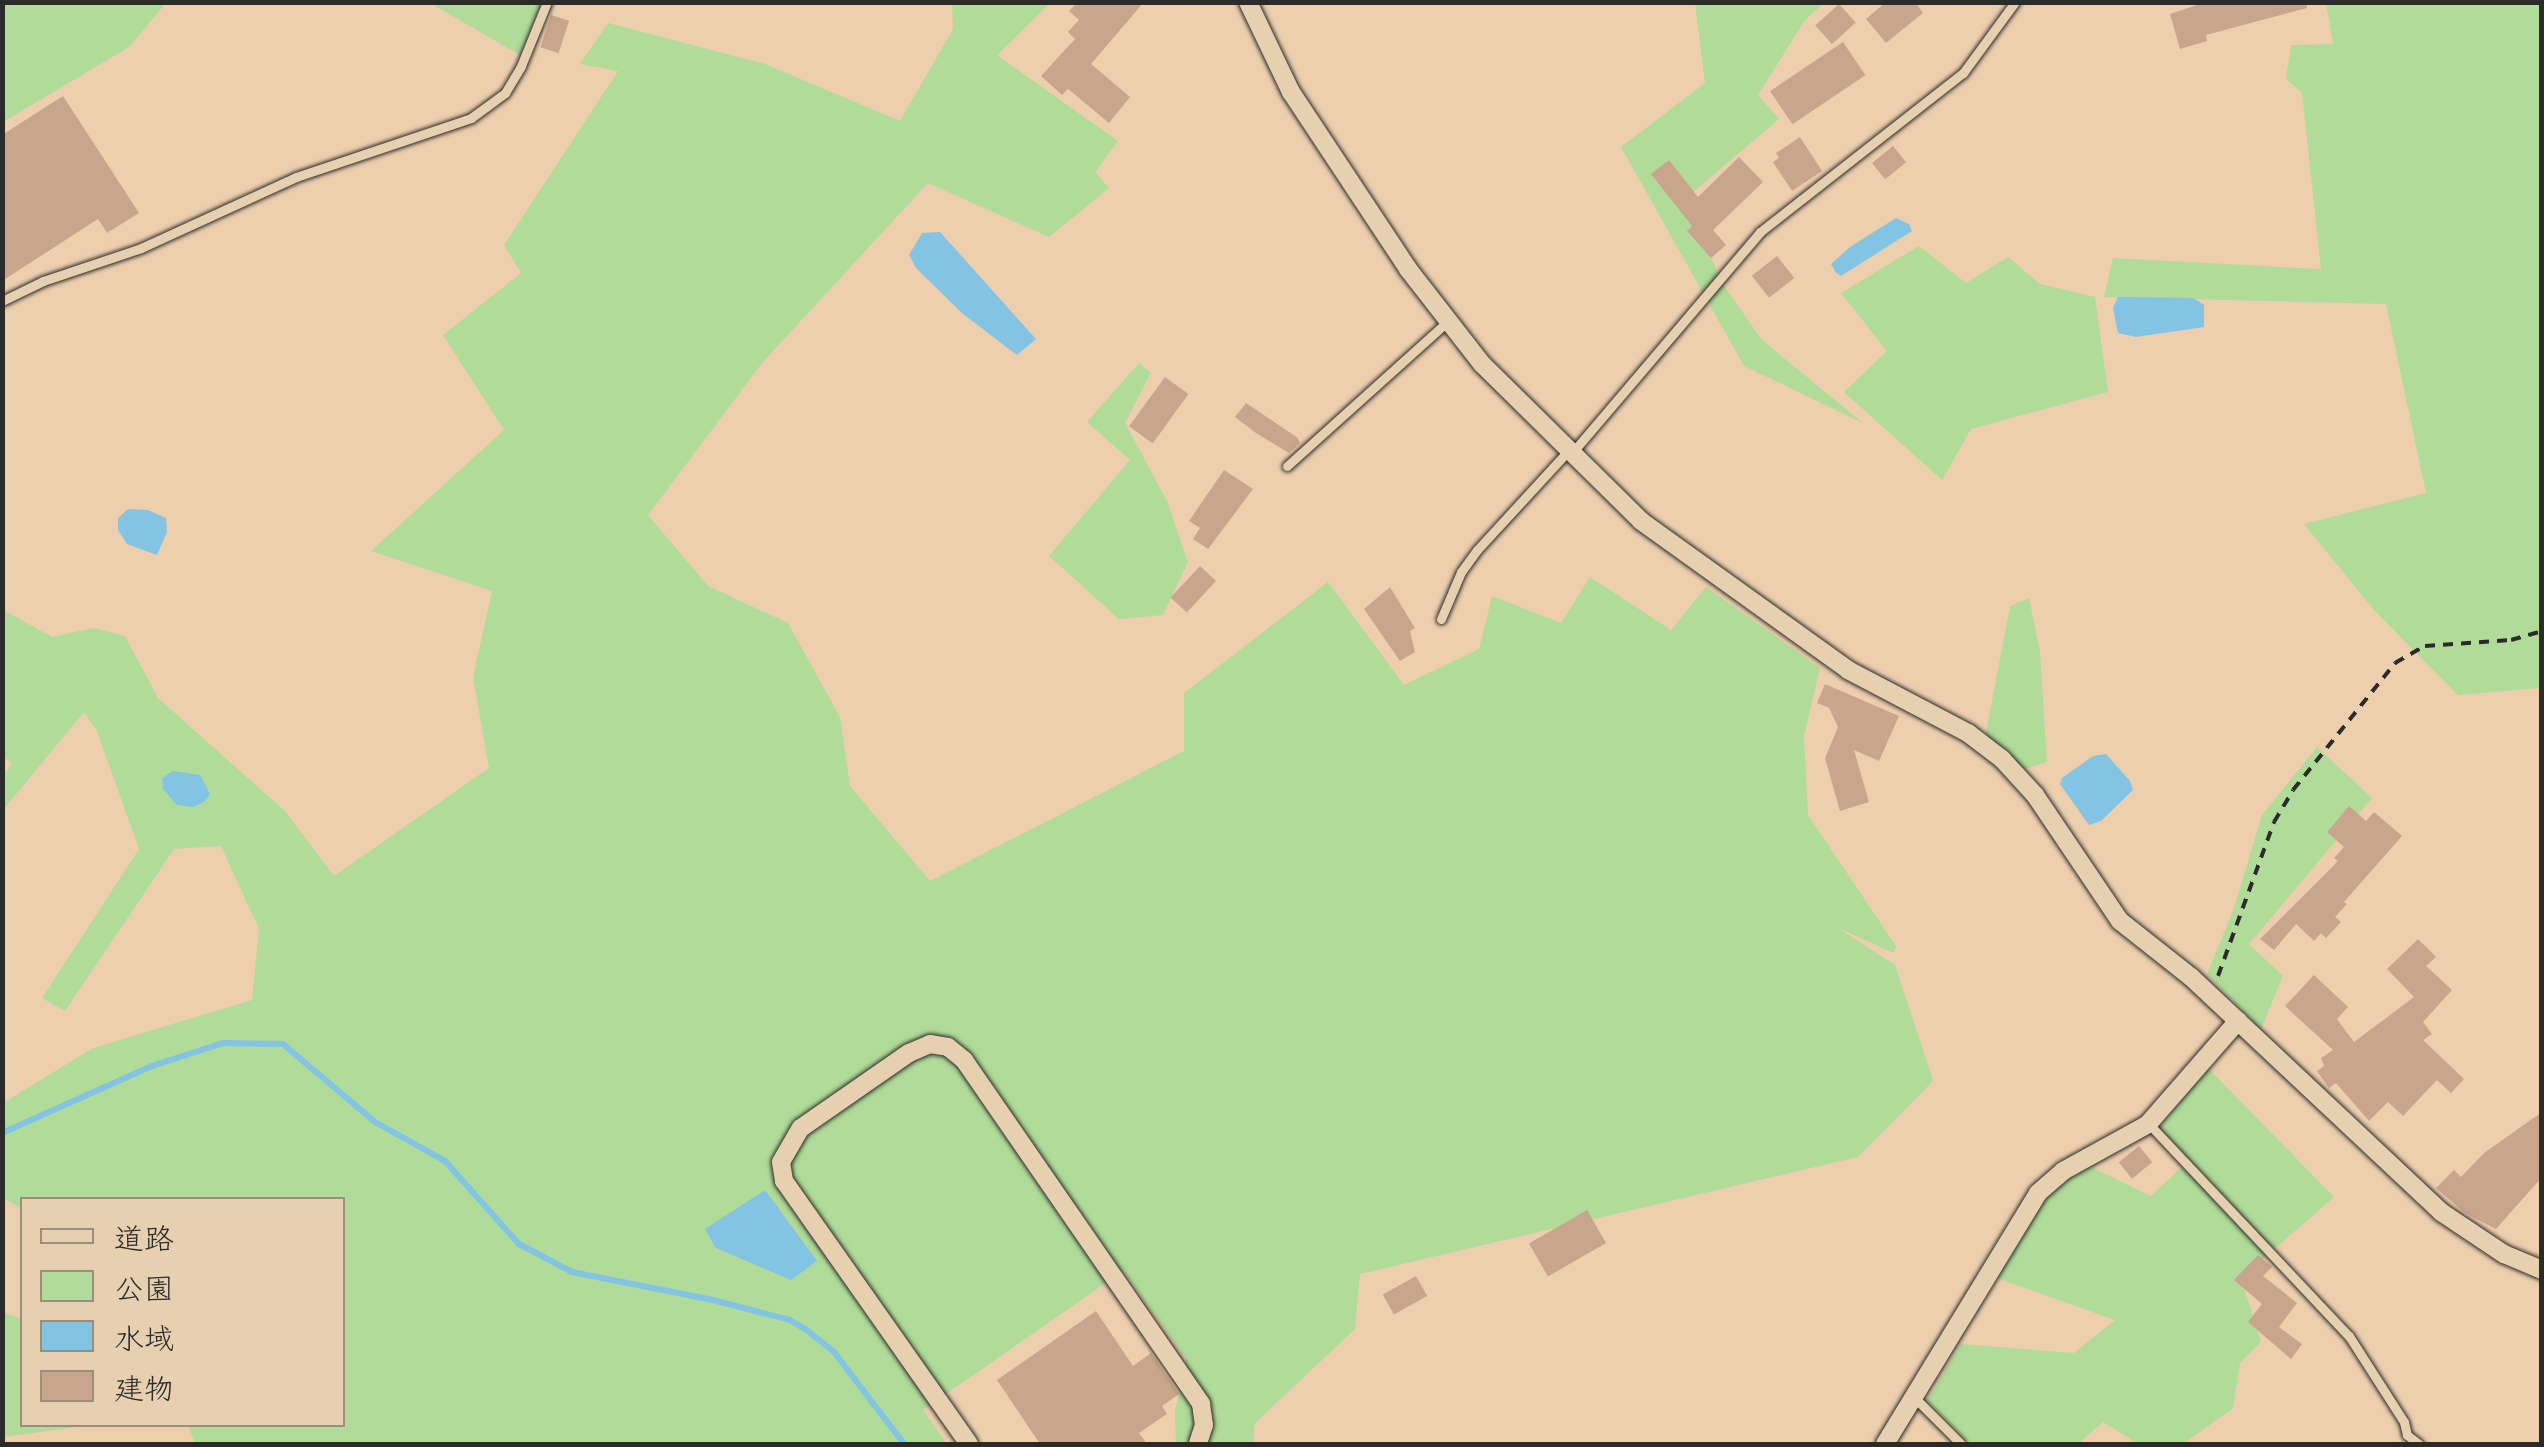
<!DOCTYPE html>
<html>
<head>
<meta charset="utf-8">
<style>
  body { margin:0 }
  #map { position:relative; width:2544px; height:1447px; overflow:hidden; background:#edcfae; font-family:"Playpen Sans","Klee One",sans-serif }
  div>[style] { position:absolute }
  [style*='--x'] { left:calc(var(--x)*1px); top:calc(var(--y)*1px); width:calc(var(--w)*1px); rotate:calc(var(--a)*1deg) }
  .green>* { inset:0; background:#b0db98 }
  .water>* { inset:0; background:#83c3e3 }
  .stream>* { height:6px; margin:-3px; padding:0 3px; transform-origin:3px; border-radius:3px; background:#83c3e3 }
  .building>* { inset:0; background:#c8a58b; transform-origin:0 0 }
  .path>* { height:4px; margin-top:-2px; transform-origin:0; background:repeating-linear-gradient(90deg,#2b2b2b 0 10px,transparent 0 18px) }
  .roads { filter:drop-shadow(0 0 2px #2b2b2b) drop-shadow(0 0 2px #2b2b2b) }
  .lane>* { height:9px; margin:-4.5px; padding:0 4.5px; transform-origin:4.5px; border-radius:4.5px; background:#e7d0b0 }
  .street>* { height:18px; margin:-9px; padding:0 9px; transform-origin:9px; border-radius:9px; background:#e7d0b0 }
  span { translate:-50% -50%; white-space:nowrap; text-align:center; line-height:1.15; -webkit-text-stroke:8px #e7d0b0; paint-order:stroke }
  .frame { position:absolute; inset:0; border:5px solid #2b2b2b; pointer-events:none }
  .legend { position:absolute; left:20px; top:1197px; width:325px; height:230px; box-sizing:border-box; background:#e7d0b0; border:2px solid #9c8e7b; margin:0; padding:12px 18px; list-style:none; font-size:30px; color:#2b2b2b }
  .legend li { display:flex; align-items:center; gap:20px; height:50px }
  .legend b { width:50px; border:2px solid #9c8e7b }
</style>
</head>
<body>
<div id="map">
  <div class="green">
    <div style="clip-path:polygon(3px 2px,166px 2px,166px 3px,129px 47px,3px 122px)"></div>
    <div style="clip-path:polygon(534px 2px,541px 6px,520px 55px,430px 3px)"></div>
    <div style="clip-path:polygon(952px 3px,1050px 3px,997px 55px,1118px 141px,1095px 172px,1109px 188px,1049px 237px,928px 183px,762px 363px,648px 515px,708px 586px,788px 623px,840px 717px,850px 786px,930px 881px,1184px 751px,1184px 693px,1328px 582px,1404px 685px,1479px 649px,1492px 596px,1561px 623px,1590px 577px,1671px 630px,1706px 587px,1820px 668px,1804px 736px,1808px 815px,1896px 946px,1894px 953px,1838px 928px,1895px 965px,1933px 1081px,1858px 1157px,1360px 1274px,1355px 1329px,1255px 1423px,1253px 1444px,1176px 1444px,1175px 1412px,1186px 1358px,1123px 1271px,923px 1410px,947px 1444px,195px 1444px,188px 1425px,342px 1424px,342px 1200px,22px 1200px,22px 1209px,3px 1198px,3px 1103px,93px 1048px,252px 1000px,259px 929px,221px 846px,174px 849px,65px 1011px,42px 998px,139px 849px,97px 731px,84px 712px,3px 810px,3px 775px,12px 764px,3px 756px,3px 610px,52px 637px,93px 628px,125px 636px,158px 698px,285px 811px,334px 876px,489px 768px,473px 677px,492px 591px,371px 551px,504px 430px,443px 335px,521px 273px,504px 245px,618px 71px,580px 64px,608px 23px,765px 64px,900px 121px,953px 29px)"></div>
    <div style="clip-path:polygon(1695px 3px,1824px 3px,1805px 20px,1758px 95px,1779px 119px,1686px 198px,1722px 283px,1762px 340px,1863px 423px,1744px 366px,1621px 147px,1705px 83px)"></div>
    <div style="clip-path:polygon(2326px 3px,2541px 3px,2541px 688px,2458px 695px,2374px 610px,2304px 524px,2426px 493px,2386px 304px,2104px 297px,2113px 258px,2321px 269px,2302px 93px,2286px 79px,2291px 45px,2333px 44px)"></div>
    <div style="clip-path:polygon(1919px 246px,1966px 283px,2008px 257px,2040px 284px,2095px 297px,2108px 392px,1971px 429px,1942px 480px,1844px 392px,1887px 351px,1841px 293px)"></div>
    <div style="clip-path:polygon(1139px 363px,1151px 373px,1125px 423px,1168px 503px,1188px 562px,1163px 615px,1119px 619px,1049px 556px,1130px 460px,1087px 422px)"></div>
    <div style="clip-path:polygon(2029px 598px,2040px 652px,2047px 762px,2025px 769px,1985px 738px,2010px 606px)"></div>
    <div style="clip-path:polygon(2317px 747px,2372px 798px,2249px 944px,2283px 976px,2261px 1029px,2207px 974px,2233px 911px,2262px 815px)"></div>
    <div style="clip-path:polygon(2208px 1068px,2334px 1197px,2241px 1278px,2261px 1342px,2240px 1363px,2233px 1408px,2183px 1444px,2138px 1444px,2103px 1422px,2078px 1444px,1970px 1444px,1927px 1401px,1961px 1344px,2074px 1353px,2115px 1320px,1994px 1277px,2042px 1197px,2068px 1173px,2091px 1167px,2151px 1196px,2187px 1162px,2157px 1130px)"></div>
    <div style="clip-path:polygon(2px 1313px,22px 1318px,22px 1424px,93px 1425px,3px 1437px)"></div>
  </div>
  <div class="water">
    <div style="clip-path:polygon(1896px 218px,1909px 224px,1912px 231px,1841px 276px,1836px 273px,1831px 264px,1850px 247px)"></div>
    <div style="clip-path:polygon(940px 232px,1036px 339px,1017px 355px,963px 314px,916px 268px,909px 255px,922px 233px)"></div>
    <div style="clip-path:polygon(2118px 297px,2193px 298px,2204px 305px,2204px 327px,2136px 337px,2118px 333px,2113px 308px)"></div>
    <div style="clip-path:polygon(128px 509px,148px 510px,166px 518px,167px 532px,157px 555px,127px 544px,118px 530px,118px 518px)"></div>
    <div style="clip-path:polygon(2106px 754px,2130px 781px,2133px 790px,2101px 821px,2089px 825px,2060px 784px,2062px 778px,2093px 756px)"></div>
    <div style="clip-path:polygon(173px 771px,200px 775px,210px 794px,204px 802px,193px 807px,177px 805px,163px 789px,162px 778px)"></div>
    <div style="clip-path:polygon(765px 1190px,817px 1261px,791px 1280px,716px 1248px,705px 1229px)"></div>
  </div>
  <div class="stream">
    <div style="--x:2;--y:1133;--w:164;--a:-24.1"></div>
    <div style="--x:152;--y:1066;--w:75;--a:-17.9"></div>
    <div style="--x:223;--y:1043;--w:60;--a:1"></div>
    <div style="--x:283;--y:1044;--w:121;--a:40.3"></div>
    <div style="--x:375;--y:1122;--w:80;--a:29.1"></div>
    <div style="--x:445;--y:1161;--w:111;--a:48.3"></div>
    <div style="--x:519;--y:1244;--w:60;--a:27.8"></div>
    <div style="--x:572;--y:1272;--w:144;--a:11.2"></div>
    <div style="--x:713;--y:1300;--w:80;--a:14.6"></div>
    <div style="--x:790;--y:1320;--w:21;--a:31"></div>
    <div style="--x:808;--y:1331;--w:33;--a:39"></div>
    <div style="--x:834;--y:1352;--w:116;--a:52.7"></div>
  </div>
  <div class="building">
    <div style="clip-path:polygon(1078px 2px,1144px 2px,1091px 64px,1130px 97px,1109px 123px,1068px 89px,1062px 95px,1041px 76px,1075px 39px,1068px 32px,1079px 20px,1069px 11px)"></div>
    <div style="clip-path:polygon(1886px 2px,1915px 2px,1923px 13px,1886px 43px,1866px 19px)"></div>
    <div style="clip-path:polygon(2206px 2px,2306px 2px,2307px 8px,2206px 35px,2207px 41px,2180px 49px,2170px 14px)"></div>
    <div style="left:1839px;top:4px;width:25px;height:32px;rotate:48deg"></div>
    <div style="left:551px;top:15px;width:19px;height:34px;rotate:18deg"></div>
    <div style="left:1843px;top:42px;width:40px;height:88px;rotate:56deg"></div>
    <div style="clip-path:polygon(63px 96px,139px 213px,107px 233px,98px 219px,2px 281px,2px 135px)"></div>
    <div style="clip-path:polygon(1800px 137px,1822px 171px,1792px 191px,1773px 162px,1779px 158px,1776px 153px)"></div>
    <div style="left:1893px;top:146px;width:21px;height:27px;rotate:51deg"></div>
    <div style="clip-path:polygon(1739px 157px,1763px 182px,1713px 230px,1726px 245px,1711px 258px,1687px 231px,1692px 226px,1651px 174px,1669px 160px,1698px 197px)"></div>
    <div style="left:1777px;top:256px;width:28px;height:32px;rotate:52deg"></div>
    <div style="left:1165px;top:377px;width:29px;height:61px;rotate:36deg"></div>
    <div style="clip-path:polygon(1246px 403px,1298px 438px,1300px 443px,1289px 453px,1256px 433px,1235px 417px)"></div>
    <div style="clip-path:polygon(1224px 470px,1253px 489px,1208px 549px,1193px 539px,1200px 528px,1189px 521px)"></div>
    <div style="left:1200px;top:566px;width:22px;height:43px;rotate:43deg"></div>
    <div style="clip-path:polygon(1390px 587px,1415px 628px,1410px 631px,1415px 652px,1400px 661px,1364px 609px)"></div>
    <div style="clip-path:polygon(1825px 684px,1899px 716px,1879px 761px,1854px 750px,1869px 802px,1840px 811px,1825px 758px,1838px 727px,1829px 708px,1817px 703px)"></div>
    <div style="clip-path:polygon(2349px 806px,2366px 821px,2374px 812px,2402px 836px,2344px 902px,2347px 904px,2335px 917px,2341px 922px,2326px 938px,2321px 933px,2314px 941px,2296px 924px,2274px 950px,2260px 939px,2338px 861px,2334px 858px,2344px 847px,2327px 832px)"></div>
    <div style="clip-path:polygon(2418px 939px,2436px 957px,2426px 966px,2452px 990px,2423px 1022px,2432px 1034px,2423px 1040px,2464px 1079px,2451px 1093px,2437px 1080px,2403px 1116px,2388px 1102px,2369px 1121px,2336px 1083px,2329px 1088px,2317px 1071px,2324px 1066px,2321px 1058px,2333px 1050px,2285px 1006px,2314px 975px,2348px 1007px,2337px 1019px,2354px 1042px,2414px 997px,2387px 969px)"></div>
    <div style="clip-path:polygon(2542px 1112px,2542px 1177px,2496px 1229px,2465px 1213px,2436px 1188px,2454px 1170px,2461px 1177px,2484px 1153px)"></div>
    <div style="left:2139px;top:1146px;width:21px;height:26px;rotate:51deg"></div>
    <div style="left:1587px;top:1210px;width:38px;height:67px;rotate:60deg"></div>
    <div style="clip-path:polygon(2258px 1255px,2272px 1267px,2263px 1276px,2297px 1303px,2279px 1327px,2302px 1344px,2291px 1359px,2248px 1322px,2262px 1304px,2234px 1280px)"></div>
    <div style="left:1416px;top:1276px;width:23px;height:38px;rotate:61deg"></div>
    <div style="clip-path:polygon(1096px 1311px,1133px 1366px,1151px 1353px,1179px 1394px,1162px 1406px,1167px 1414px,1139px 1433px,1147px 1444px,1040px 1444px,997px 1380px)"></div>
  </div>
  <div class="path">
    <div style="--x:2218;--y:976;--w:164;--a:-70"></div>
    <div style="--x:2274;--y:822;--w:37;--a:-59"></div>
    <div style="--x:2293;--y:790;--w:163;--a:-51.2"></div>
    <div style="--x:2395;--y:663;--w:34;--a:-30"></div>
    <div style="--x:2425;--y:646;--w:86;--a:-4"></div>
    <div style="--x:2511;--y:640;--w:32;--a:-16"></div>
  </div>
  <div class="roads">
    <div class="lane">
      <div style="--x:2;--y:301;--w:46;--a:-26"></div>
      <div style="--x:43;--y:281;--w:103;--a:-18.6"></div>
      <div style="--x:141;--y:248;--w:170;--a:-24.6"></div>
      <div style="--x:296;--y:177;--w:185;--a:-18.6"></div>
      <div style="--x:471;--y:118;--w:42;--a:-36.3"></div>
      <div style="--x:505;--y:93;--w:31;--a:-59"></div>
      <div style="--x:521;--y:66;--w:69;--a:-67.9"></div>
      <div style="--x:1572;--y:453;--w:290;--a:-49.6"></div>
      <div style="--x:1760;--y:232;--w:258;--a:-38.1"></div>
      <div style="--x:1963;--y:73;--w:88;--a:-53.8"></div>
      <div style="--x:1287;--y:466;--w:218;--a:-42"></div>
      <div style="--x:1441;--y:619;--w:51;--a:-66.9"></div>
      <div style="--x:1461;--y:572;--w:27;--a:-54"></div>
      <div style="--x:1477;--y:550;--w:136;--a:-47.4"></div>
      <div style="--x:2149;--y:1124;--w:291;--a:46.7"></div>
      <div style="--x:2349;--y:1336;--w:102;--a:57.4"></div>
      <div style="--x:2404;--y:1422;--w:13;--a:77"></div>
      <div style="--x:2407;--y:1435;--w:15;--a:37"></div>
      <div style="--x:1914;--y:1397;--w:66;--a:45"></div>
    </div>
    <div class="street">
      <div style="--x:1248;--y:2;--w:100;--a:64.5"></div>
      <div style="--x:1291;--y:92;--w:212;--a:56.5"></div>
      <div style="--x:1408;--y:269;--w:120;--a:52.1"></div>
      <div style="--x:1482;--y:364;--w:223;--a:44.6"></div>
      <div style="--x:1641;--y:521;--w:255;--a:35.7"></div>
      <div style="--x:1848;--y:670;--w:136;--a:27.7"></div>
      <div style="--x:1968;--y:733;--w:43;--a:37.4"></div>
      <div style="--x:2002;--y:759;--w:49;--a:47.5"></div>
      <div style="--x:2035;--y:795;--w:152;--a:56"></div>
      <div style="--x:2120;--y:921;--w:90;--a:38.3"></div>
      <div style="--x:2191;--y:977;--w:343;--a:43.2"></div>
      <div style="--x:2441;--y:1212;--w:76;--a:33.7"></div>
      <div style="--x:2504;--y:1254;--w:41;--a:22.8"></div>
      <div style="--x:969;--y:1444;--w:322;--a:-125.1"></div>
      <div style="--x:784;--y:1181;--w:19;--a:-99"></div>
      <div style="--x:781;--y:1162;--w:39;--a:-60"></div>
      <div style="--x:801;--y:1128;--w:131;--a:-34.8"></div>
      <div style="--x:909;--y:1053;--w:23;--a:-23"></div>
      <div style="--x:930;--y:1044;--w:18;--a:9"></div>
      <div style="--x:948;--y:1047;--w:21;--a:39"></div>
      <div style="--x:964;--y:1060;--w:418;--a:55.4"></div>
      <div style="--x:1201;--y:1404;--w:21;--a:82"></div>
      <div style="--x:1204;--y:1425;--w:20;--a:108"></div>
      <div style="--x:1885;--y:1444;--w:294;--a:-58.6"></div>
      <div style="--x:2038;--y:1193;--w:33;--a:-41"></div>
      <div style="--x:2063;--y:1171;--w:97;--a:-28.9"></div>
      <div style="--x:2148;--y:1124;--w:137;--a:-48.9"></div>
    </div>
  </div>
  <div class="frame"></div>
  <ul class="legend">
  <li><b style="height:12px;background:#e7d0b0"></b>道路</li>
  <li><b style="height:28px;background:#b0db98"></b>公園</li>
  <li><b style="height:28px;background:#83c3e3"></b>水域</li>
  <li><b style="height:28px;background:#c8a58b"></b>建物</li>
  </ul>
</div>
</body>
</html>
